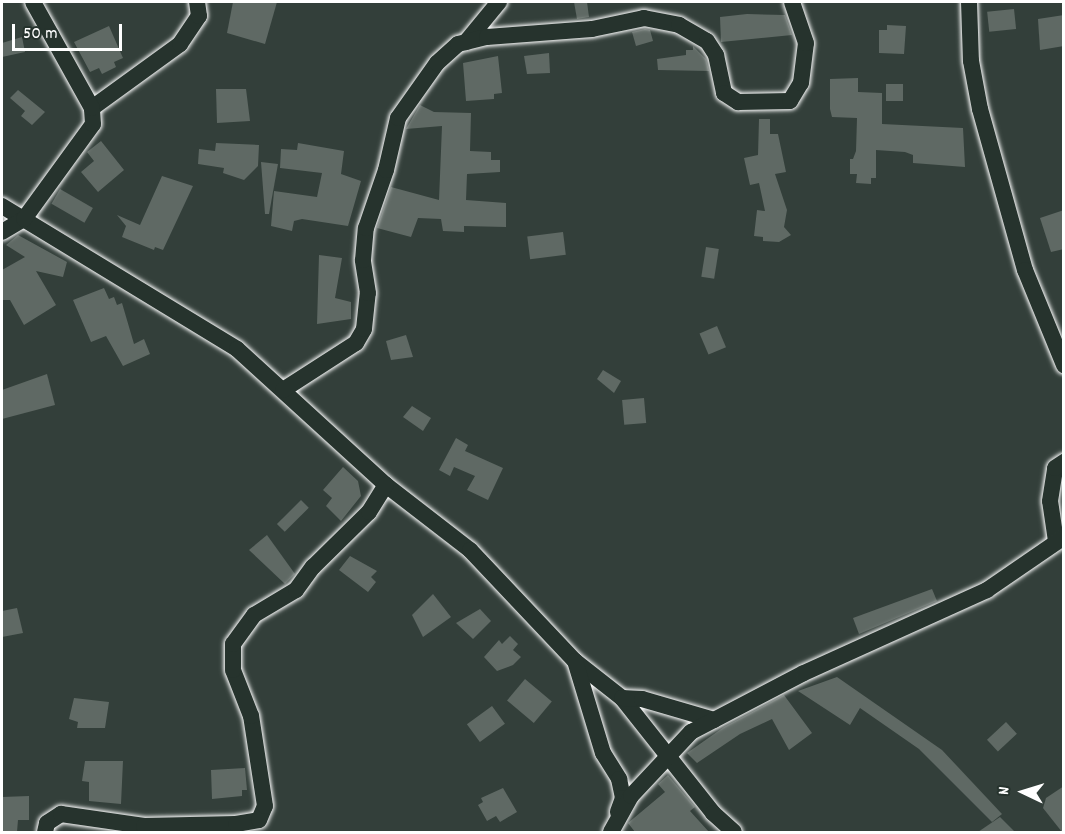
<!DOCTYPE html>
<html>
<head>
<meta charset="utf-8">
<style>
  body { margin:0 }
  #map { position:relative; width:1065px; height:834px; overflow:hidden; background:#333f3a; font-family:Dekko,sans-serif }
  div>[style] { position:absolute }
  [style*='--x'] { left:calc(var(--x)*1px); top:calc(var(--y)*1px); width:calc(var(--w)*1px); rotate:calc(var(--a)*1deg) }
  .building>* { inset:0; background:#5f6964; transform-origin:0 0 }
  .roads { filter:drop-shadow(0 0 2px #fff) drop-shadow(0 0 2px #fff) }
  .minor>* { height:16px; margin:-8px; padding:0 8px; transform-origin:8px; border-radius:8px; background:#26332d }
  span { translate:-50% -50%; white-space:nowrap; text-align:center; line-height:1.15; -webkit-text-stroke:4.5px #26332d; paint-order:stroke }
  .frame { position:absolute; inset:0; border:3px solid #fff; pointer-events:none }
  .north { position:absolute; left:993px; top:762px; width:60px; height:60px; -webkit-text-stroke:4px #26332d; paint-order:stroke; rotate:274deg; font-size:16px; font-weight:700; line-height:24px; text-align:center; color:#fff }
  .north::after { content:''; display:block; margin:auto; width:21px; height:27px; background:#fff; clip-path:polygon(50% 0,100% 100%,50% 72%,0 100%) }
  .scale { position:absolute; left:12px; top:24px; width:110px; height:27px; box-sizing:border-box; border:3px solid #fff; border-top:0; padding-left:8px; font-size:18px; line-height:21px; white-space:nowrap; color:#fff; -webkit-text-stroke:4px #26332d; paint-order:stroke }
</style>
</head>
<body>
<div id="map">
  <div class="building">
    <div style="clip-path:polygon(233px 2px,277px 2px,265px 44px,227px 33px)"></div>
    <div style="clip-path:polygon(574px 2px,587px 2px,589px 17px,577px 19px)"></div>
    <div style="left:1014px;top:9px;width:20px;height:27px;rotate:84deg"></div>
    <div style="clip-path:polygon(747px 14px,785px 15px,792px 35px,721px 42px,720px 17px)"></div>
    <div style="clip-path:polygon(1064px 15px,1064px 46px,1040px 50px,1038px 19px)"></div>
    <div style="clip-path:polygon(887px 25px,906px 26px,904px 54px,879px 53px,879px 30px,887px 30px)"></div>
    <div style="clip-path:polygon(109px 26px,123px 58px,114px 62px,116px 67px,102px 74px,99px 68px,90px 72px,74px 42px)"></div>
    <div style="clip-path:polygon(645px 29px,650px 30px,653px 41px,636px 46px,632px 32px)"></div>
    <div style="clip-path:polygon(22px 37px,25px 52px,2px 57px,2px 43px)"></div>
    <div style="clip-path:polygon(693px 46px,706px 59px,709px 71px,658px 70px,657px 59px,686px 55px,686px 50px,693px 50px)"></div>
    <div style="clip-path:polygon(549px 53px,550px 73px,527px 74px,524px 56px)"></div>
    <div style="clip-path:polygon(498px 56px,502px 93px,494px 94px,494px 99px,466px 101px,463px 63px)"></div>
    <div style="clip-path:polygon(858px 78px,858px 92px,882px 93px,882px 124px,963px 128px,965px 167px,913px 163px,913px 155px,905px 152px,876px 150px,876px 178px,871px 178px,871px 184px,856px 183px,857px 174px,850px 174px,850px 159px,853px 159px,856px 151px,857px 118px,832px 117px,830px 109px,830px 79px)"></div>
    <div style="left:886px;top:84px;width:17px;height:17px"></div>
    <div style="clip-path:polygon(216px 89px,246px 89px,250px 121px,217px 123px)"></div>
    <div style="clip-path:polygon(18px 90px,45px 112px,32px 125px,21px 116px,25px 111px,10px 98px)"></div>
    <div style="clip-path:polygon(420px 105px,434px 112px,471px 113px,470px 151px,491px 152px,491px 160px,500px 160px,500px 172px,467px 174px,466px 200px,506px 203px,506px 227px,464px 226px,464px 232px,443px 231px,441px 219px,418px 218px,411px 237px,377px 228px,391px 187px,439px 200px,442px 126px,406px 129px)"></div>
    <div style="clip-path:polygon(759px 119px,770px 119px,770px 134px,778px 134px,786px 172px,775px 174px,787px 210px,784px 227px,791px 235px,779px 242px,763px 241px,763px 237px,754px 236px,757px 210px,765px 211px,759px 183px,750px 185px,744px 158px,758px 155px)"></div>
    <div style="clip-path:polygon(101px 141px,124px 170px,98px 192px,81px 172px,94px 161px,87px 152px)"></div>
    <div style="clip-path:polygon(216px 143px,259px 145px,258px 166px,244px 180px,223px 173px,224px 168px,198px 164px,199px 149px,215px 151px)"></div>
    <div style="clip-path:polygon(298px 143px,344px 151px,341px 174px,361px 181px,348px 226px,302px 219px,294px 221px,292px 231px,271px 226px,274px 191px,317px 197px,322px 173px,280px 168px,281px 149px,297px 150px)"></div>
    <div style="clip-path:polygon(261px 162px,278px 164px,269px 214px,265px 214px)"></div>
    <div style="clip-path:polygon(162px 176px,193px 186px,163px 250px,155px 247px,154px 250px,122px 237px,126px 226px,117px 215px,140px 225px)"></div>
    <div style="left:60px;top:189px;width:38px;height:17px;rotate:30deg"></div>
    <div style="clip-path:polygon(1064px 210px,1064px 249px,1051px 252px,1040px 218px)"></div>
    <div style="left:563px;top:232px;width:23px;height:36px;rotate:83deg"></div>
    <div style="clip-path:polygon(18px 235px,67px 262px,63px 277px,36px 271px,56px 305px,24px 325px,10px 300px,2px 300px,2px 270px,25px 257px,6px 245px)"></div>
    <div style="left:706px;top:247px;width:13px;height:30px;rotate:9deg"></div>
    <div style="clip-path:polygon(319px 255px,342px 258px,335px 298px,351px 302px,351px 319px,317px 324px)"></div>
    <div style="clip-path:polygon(104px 288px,109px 299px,114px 297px,117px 305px,122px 303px,134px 344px,144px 339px,150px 354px,123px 366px,106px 336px,91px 342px,73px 300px)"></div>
    <div style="left:717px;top:326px;width:23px;height:19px;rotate:67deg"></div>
    <div style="clip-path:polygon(406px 335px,413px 357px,391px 360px,386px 341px)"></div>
    <div style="clip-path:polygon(603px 370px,621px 381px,614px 393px,597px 379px)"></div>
    <div style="clip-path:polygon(47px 374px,55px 405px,2px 419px,2px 390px)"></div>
    <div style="left:644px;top:398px;width:25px;height:22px;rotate:85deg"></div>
    <div style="clip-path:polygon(412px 406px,431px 418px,423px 431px,403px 417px)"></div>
    <div style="clip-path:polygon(456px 438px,468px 445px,465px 451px,503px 468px,488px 500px,467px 490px,475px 476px,454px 467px,450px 476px,439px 470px)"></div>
    <div style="clip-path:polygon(343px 467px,358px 481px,361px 496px,341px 521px,326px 506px,332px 498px,323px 490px)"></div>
    <div style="left:301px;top:500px;width:11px;height:34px;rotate:45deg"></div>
    <div style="clip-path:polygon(267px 535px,295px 574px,285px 584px,249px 550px)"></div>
    <div style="clip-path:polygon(350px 556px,377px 571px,371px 577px,376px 582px,368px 592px,339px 570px)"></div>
    <div style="clip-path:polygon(932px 589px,937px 601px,859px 634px,853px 618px)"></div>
    <div style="clip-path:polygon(433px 594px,451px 617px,423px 637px,412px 615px)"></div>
    <div style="clip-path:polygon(17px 608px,23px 633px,2px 637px,2px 611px)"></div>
    <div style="clip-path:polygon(480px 609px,491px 621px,473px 639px,456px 623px)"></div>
    <div style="clip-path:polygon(510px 636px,518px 644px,513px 650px,521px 657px,513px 665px,497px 671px,484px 657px,499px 640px,502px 644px)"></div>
    <div style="clip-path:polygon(837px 677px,942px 750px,1002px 814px,992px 822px,919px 749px,860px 708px,850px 725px,798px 691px)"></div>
    <div style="left:525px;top:679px;width:35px;height:28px;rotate:40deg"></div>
    <div style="clip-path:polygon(784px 695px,812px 733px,789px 750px,772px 719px,740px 734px,697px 763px,687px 753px,724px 727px)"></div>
    <div style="clip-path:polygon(74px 698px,109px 702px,105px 728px,77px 728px,78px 722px,69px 719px)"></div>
    <div style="left:492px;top:706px;width:22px;height:31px;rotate:54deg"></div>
    <div style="left:1006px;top:722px;width:16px;height:26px;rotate:47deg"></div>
    <div style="clip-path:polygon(85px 761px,123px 761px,121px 804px,89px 801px,89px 782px,82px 781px)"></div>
    <div style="clip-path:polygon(245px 768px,247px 790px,242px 790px,242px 796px,212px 799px,211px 770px)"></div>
    <div style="clip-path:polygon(668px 775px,695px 807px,690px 811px,709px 832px,635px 832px,628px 823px,665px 792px,658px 784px)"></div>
    <div style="clip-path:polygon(1064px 786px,1064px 832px,1062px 832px,1043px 808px,1046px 798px)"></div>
    <div style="clip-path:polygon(503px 788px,517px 812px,500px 822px,496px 816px,487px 821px,478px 805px,483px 802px,481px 798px)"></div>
    <div style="clip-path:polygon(29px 796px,29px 820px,18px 820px,17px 832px,2px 832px,2px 797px)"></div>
    <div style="clip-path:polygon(1000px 817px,1015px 832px,978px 832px)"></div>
  </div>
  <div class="roads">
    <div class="minor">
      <div style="--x:969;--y:2;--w:59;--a:88.1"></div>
      <div style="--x:971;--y:61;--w:49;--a:79.4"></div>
      <div style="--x:980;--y:109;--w:167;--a:74.4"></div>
      <div style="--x:1025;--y:270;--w:103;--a:67.7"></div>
      <div style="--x:466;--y:42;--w:52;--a:-50.5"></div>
      <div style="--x:92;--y:108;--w:109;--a:-36"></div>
      <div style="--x:180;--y:44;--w:34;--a:-56"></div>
      <div style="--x:199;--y:16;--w:14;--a:-98"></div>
      <div style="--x:2;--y:206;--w:275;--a:31.3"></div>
      <div style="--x:237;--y:349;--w:202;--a:42.4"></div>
      <div style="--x:386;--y:485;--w:106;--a:37.7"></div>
      <div style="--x:470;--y:550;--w:153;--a:46.6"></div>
      <div style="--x:575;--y:661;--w:60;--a:38.2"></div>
      <div style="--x:622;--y:698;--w:147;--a:51.6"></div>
      <div style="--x:713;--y:813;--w:28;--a:42"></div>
      <div style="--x:2;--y:232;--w:26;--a:-31"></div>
      <div style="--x:24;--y:219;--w:117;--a:-54"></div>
      <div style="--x:93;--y:124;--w:16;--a:-94"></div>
      <div style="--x:92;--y:108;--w:121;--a:-119.1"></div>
      <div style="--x:283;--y:390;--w:87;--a:-32.8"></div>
      <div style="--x:356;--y:343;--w:16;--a:-60"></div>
      <div style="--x:364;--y:329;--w:36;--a:-84"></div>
      <div style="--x:368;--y:293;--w:33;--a:-99"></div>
      <div style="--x:363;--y:260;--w:32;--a:-85"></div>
      <div style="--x:366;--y:228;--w:61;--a:-71"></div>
      <div style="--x:386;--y:170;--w:53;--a:-77"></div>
      <div style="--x:398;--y:118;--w:67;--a:-54.7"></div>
      <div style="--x:437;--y:63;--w:28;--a:-42"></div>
      <div style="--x:458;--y:44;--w:30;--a:-14"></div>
      <div style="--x:487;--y:37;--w:105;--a:-4.4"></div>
      <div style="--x:592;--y:29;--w:53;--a:-11.9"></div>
      <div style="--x:644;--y:18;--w:36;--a:11"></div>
      <div style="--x:679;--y:25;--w:32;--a:30"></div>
      <div style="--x:707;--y:41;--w:17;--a:57"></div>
      <div style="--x:716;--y:55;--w:39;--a:78"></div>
      <div style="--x:724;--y:93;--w:17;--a:33"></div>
      <div style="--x:738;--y:102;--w:52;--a:-1.1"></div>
      <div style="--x:790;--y:101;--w:21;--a:-59"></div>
      <div style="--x:801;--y:83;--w:40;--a:-82.9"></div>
      <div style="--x:806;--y:43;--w:43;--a:-108.9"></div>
      <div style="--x:1056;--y:541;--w:40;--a:-98.5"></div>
      <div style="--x:1050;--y:501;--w:33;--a:-81"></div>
      <div style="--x:1055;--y:468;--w:11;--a:-34"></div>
      <div style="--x:575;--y:661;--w:96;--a:73.1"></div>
      <div style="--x:603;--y:753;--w:31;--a:58"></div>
      <div style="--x:619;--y:779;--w:19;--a:78"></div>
      <div style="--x:623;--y:798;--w:15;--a:110"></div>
      <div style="--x:622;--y:698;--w:20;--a:3"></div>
      <div style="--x:642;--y:699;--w:75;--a:16.3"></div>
      <div style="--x:45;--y:832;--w:9;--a:-77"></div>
      <div style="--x:47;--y:823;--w:17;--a:-33"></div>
      <div style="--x:61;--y:814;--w:84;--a:8.2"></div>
      <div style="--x:144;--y:826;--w:92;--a:-1.2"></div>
      <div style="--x:236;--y:824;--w:23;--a:-10"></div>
      <div style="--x:259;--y:820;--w:15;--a:-67"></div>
      <div style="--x:265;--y:806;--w:91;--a:-98.8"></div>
      <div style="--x:251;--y:716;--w:49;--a:-111.4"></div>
      <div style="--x:233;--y:670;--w:26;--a:-90"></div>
      <div style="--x:233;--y:644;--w:36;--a:-54"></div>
      <div style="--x:254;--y:615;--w:49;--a:-30.8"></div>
      <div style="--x:296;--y:590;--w:29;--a:-54"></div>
      <div style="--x:313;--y:567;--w:78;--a:-44.5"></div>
      <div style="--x:369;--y:512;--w:32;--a:-58"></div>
      <div style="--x:611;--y:832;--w:41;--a:-60.9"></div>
      <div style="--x:631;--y:796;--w:88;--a:-46.8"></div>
      <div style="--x:691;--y:732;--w:127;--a:-27.6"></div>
      <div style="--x:804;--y:673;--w:201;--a:-24.4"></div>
      <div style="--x:987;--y:590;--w:93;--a:-34.5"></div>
    </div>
  </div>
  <div class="frame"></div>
  <div class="north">N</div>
  <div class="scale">50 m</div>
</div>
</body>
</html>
